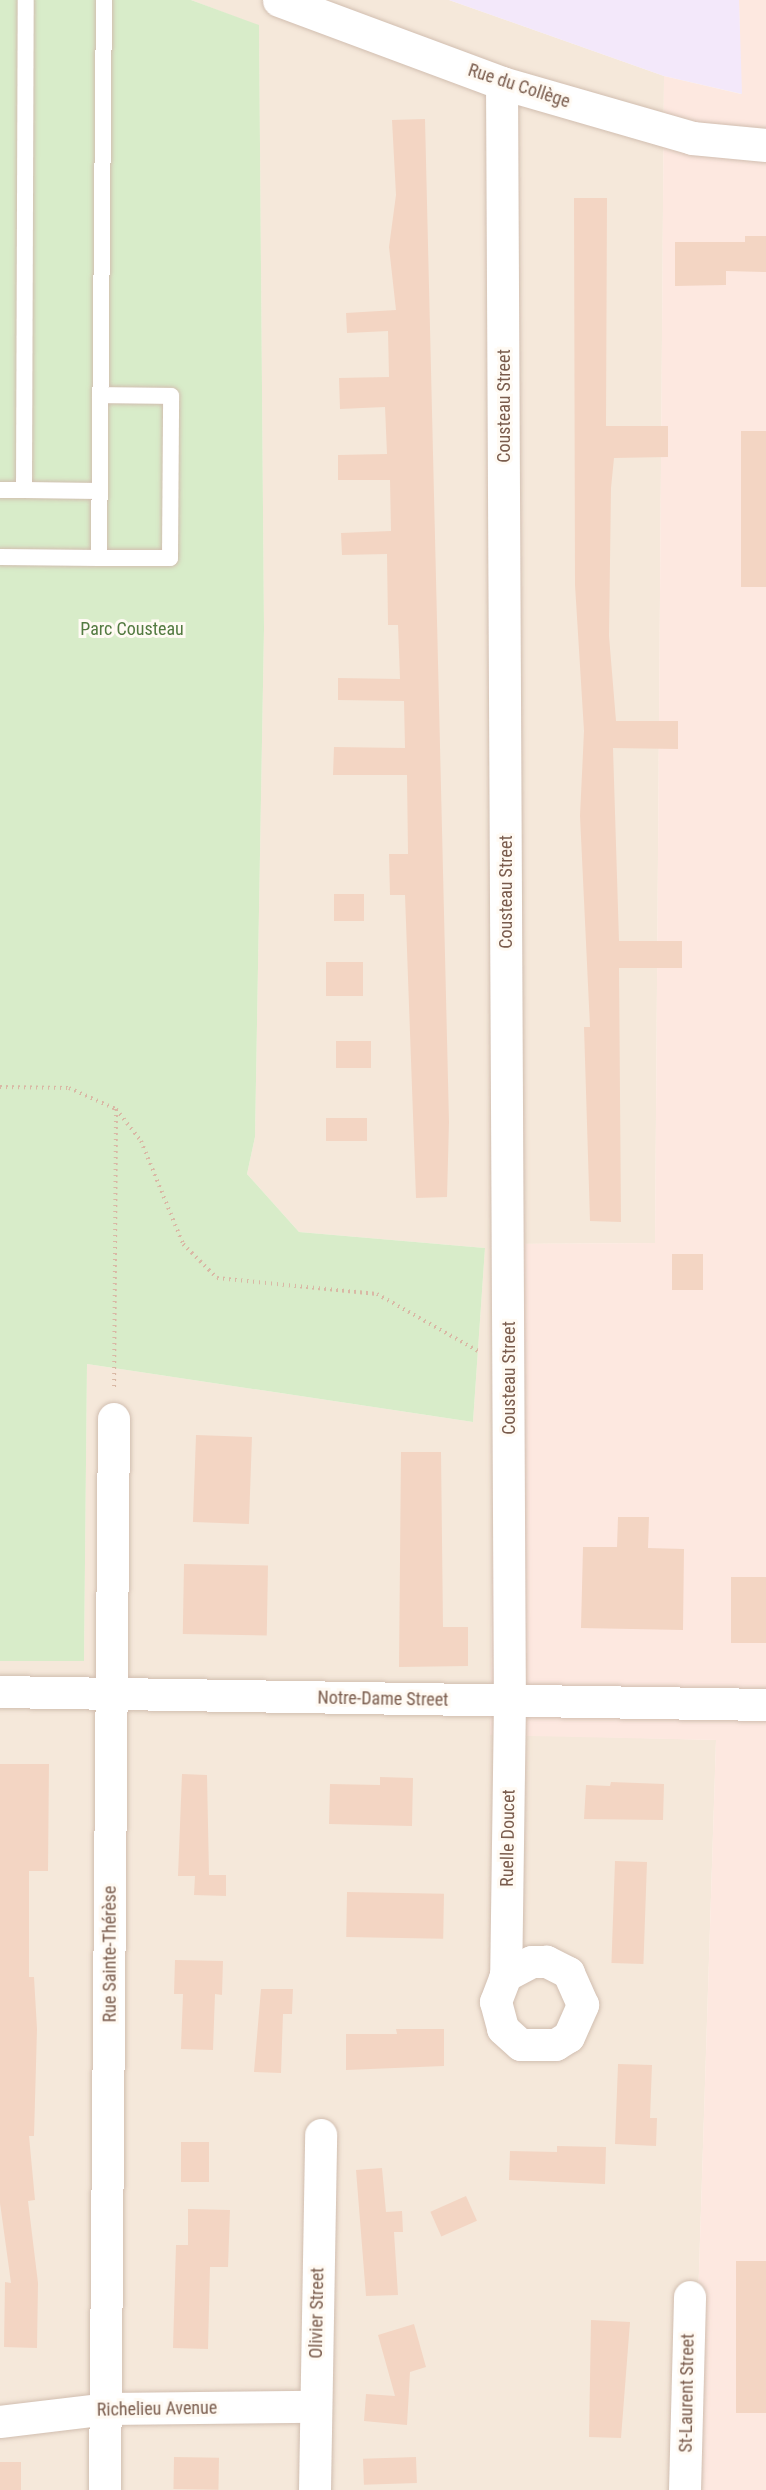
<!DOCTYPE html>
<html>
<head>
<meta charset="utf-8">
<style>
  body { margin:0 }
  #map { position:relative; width:766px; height:2490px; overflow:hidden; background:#fdf6ec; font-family:"Roboto Condensed",sans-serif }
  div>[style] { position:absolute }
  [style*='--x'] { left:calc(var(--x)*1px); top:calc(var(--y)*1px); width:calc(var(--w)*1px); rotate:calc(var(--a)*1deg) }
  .residential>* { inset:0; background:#f5e8da }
  .commercial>* { inset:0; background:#fde8e0 }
  .education>* { inset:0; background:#f3e8fa }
  .green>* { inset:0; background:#d8ecc9 }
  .building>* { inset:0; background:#f3d5c3; transform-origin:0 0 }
  .path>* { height:4px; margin-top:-2px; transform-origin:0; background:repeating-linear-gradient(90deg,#d9b8a5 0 1.5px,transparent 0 6px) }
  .roads { filter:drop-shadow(0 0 2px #d1beb0) drop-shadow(0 0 2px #d1beb0) }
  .service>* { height:16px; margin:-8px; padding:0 8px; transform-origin:8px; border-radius:8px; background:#fff }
  .minor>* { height:32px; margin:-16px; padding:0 16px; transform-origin:16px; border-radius:16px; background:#fff }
  .tertiary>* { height:33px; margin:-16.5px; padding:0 16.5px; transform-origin:16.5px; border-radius:16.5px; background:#fff }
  span { translate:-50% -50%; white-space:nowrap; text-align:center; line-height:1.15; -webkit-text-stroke:6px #fffaf3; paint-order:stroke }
  .street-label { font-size:18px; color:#7a5c4d }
  .park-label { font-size:18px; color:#537a41 }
</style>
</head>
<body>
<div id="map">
  <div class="residential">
    <div style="clip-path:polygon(191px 0,449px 0,664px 76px,655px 1243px,497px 1244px,490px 1734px,716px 1740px,692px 2490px,0 2490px,0 1661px,84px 1661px,87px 1364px,473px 1422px,485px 1248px,299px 1232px,247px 1174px,255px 1137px,264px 629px,259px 26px)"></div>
  </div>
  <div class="commercial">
    <div style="clip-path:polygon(739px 0,766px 0,766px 2490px,692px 2490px,716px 1740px,490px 1735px,497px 1244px,655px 1243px,664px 76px,741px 94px)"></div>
  </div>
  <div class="education">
    <div style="clip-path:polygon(449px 0,739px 0,742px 94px,664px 76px)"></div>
  </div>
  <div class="green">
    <div style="clip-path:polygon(0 0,191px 0,259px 25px,264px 629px,255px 1137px,247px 1174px,299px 1232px,485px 1248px,473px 1422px,87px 1364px,84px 1661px,0 1661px)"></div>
  </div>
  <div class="building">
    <div style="clip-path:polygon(425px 119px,449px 1122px,447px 1197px,416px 1198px,405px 895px,390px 895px,389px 854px,408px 854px,407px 775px,333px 775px,334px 747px,405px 748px,404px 701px,338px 700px,338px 678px,400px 679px,398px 625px,388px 625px,387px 554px,342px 555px,341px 533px,391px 531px,390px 480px,338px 480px,338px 455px,387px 454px,385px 407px,340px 409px,339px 378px,389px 377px,388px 331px,347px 333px,346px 313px,396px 310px,389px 247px,396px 195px,392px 120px)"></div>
    <div style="clip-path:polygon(574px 198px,607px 198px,606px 426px,668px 426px,668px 457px,614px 458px,611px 488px,609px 636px,616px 721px,678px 721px,678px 749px,613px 748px,619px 941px,682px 941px,682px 968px,619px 968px,621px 1222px,590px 1221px,584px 1027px,590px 1027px,580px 816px,584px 731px,575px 585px)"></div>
    <div style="clip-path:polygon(745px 236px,766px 236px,766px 272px,726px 271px,726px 285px,675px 286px,675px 242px,745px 242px)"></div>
    <div style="left:741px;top:431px;width:25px;height:156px"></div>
    <div style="left:364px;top:894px;width:27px;height:30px;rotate:90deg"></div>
    <div style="left:363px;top:962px;width:34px;height:37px;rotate:90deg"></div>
    <div style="left:336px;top:1041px;width:35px;height:27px"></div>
    <div style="left:326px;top:1118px;width:41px;height:23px"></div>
    <div style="left:672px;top:1254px;width:31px;height:36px"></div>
    <div style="left:196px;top:1435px;width:56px;height:87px;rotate:2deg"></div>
    <div style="clip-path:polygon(401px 1452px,441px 1452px,443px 1627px,468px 1627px,468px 1666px,399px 1667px)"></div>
    <div style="clip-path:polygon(618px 1517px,649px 1517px,648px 1548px,684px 1549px,683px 1630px,581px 1628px,583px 1547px,617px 1547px)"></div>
    <div style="left:184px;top:1564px;width:84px;height:70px;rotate:1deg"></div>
    <div style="left:731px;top:1577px;width:35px;height:66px"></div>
    <div style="clip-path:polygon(0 1764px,49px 1764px,48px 1871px,29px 1871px,29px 1977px,34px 1977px,37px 2029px,34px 2136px,29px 2136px,35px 2200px,28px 2201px,38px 2283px,37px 2348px,4px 2347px,5px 2282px,11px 2283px,0 2203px)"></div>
    <div style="clip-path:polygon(182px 1774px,207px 1775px,209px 1875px,226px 1875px,226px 1896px,194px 1895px,195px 1876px,178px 1876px)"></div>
    <div style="clip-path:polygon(380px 1777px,413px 1778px,412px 1826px,329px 1824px,330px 1784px,380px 1785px)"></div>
    <div style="clip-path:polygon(611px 1782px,664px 1784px,663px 1820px,584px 1819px,586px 1785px,610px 1786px)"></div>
    <div style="left:615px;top:1861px;width:32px;height:102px;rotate:2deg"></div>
    <div style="left:347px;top:1892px;width:97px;height:45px;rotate:1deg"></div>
    <div style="clip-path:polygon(175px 1960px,223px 1961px,222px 1995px,215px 1994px,213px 2050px,181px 2049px,183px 1994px,174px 1994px)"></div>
    <div style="clip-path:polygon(261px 1989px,293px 1989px,292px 2014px,283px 2014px,281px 2073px,254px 2072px)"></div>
    <div style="clip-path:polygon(396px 2029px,444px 2029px,444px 2066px,346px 2070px,346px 2034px,397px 2034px)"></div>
    <div style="clip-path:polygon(618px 2064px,652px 2065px,650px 2118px,657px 2118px,656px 2146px,615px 2144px)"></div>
    <div style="left:181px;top:2142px;width:28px;height:40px"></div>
    <div style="clip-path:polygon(557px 2146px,606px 2147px,605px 2184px,509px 2180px,510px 2151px,557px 2152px)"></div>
    <div style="clip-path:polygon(382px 2168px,386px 2212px,402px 2211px,403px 2232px,394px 2232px,398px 2295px,366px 2296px,356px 2170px)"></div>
    <div style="left:466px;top:2196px;width:27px;height:39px;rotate:66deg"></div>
    <div style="clip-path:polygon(188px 2209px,230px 2210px,228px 2267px,210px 2267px,208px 2349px,173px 2348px,176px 2245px,188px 2245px)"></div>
    <div style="left:736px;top:2261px;width:30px;height:152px"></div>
    <div style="clip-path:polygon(591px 2320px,630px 2322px,621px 2438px,589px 2437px)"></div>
    <div style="clip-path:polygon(414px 2324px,426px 2367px,410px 2372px,407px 2425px,364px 2421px,366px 2394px,395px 2396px,378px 2335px)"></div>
    <div style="left:174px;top:2457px;width:45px;height:32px;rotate:1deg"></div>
    <div style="left:416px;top:2457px;width:26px;height:53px;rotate:88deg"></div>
    <div style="left:21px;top:2462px;width:28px;height:21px;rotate:90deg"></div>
  </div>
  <div class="path">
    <div style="--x:0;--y:1087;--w:69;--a:0.8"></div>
    <div style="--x:69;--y:1088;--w:51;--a:24.1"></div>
    <div style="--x:116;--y:1109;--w:282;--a:90.4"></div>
    <div style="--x:116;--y:1109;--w:41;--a:52"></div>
    <div style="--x:141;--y:1141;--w:111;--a:67.8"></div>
    <div style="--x:183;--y:1244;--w:48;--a:45"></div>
    <div style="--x:217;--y:1278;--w:161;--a:5.7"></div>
    <div style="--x:377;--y:1294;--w:118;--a:29.4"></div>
  </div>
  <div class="roads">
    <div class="service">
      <div style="--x:0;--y:490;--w:24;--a:0"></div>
      <div style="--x:24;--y:490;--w:490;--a:-89.8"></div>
      <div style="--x:24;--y:490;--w:75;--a:0.8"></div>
      <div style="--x:0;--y:557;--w:99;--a:0.6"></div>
      <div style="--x:99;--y:558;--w:558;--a:-89.49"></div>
      <div style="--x:99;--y:558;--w:71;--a:0"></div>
      <div style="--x:170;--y:558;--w:162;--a:-89.6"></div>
      <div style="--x:171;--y:396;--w:71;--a:-179.2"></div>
    </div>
    <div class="minor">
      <div style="--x:502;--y:83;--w:1618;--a:89.72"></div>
      <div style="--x:510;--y:1701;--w:275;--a:90.8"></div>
      <div style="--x:506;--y:1976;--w:28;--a:111"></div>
      <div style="--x:496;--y:2002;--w:28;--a:75"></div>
      <div style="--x:503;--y:2029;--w:24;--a:42"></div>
      <div style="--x:521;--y:2045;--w:35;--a:0"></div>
      <div style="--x:556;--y:2045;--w:15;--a:-32"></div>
      <div style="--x:569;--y:2037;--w:35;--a:-66"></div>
      <div style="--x:583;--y:2005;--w:35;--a:-114"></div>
      <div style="--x:569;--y:1973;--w:25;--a:-153"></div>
      <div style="--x:547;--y:1962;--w:15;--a:180"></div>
      <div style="--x:532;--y:1962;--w:30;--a:152"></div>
      <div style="--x:0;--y:1692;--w:766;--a:0.97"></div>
      <div style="--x:0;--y:2422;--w:108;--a:-6.9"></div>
      <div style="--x:107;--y:2409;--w:208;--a:-0.6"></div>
      <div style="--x:105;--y:2490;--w:1071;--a:-89.52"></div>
      <div style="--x:315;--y:2490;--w:355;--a:-89"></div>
      <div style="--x:685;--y:2490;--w:193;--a:-88.5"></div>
    </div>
    <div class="tertiary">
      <div style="--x:279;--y:0;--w:238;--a:20.4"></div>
      <div style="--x:502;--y:83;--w:198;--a:16.1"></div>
      <div style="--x:692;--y:138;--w:74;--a:5.4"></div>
    </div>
  </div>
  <div class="street-label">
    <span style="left:519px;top:86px;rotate:18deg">Rue du Collège</span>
    <span style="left:504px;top:406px;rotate:-90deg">Cousteau Street</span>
    <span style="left:506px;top:892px;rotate:-90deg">Cousteau Street</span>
    <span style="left:509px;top:1378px;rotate:-90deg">Cousteau Street</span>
    <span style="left:383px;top:1699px;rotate:1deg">Notre-Dame Street</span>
    <span style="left:508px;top:1838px;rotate:-89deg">Ruelle Doucet</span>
    <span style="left:110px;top:1954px;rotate:-90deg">Rue Sainte-Thérèse</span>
    <span style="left:317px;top:2313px;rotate:-89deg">Olivier Street</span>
    <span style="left:687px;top:2393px;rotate:-89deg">St-Laurent Street</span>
    <span style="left:157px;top:2409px;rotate:-1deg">Richelieu Avenue</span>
  </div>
  <div class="park-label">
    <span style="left:132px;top:629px">Parc Cousteau</span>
  </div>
</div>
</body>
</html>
